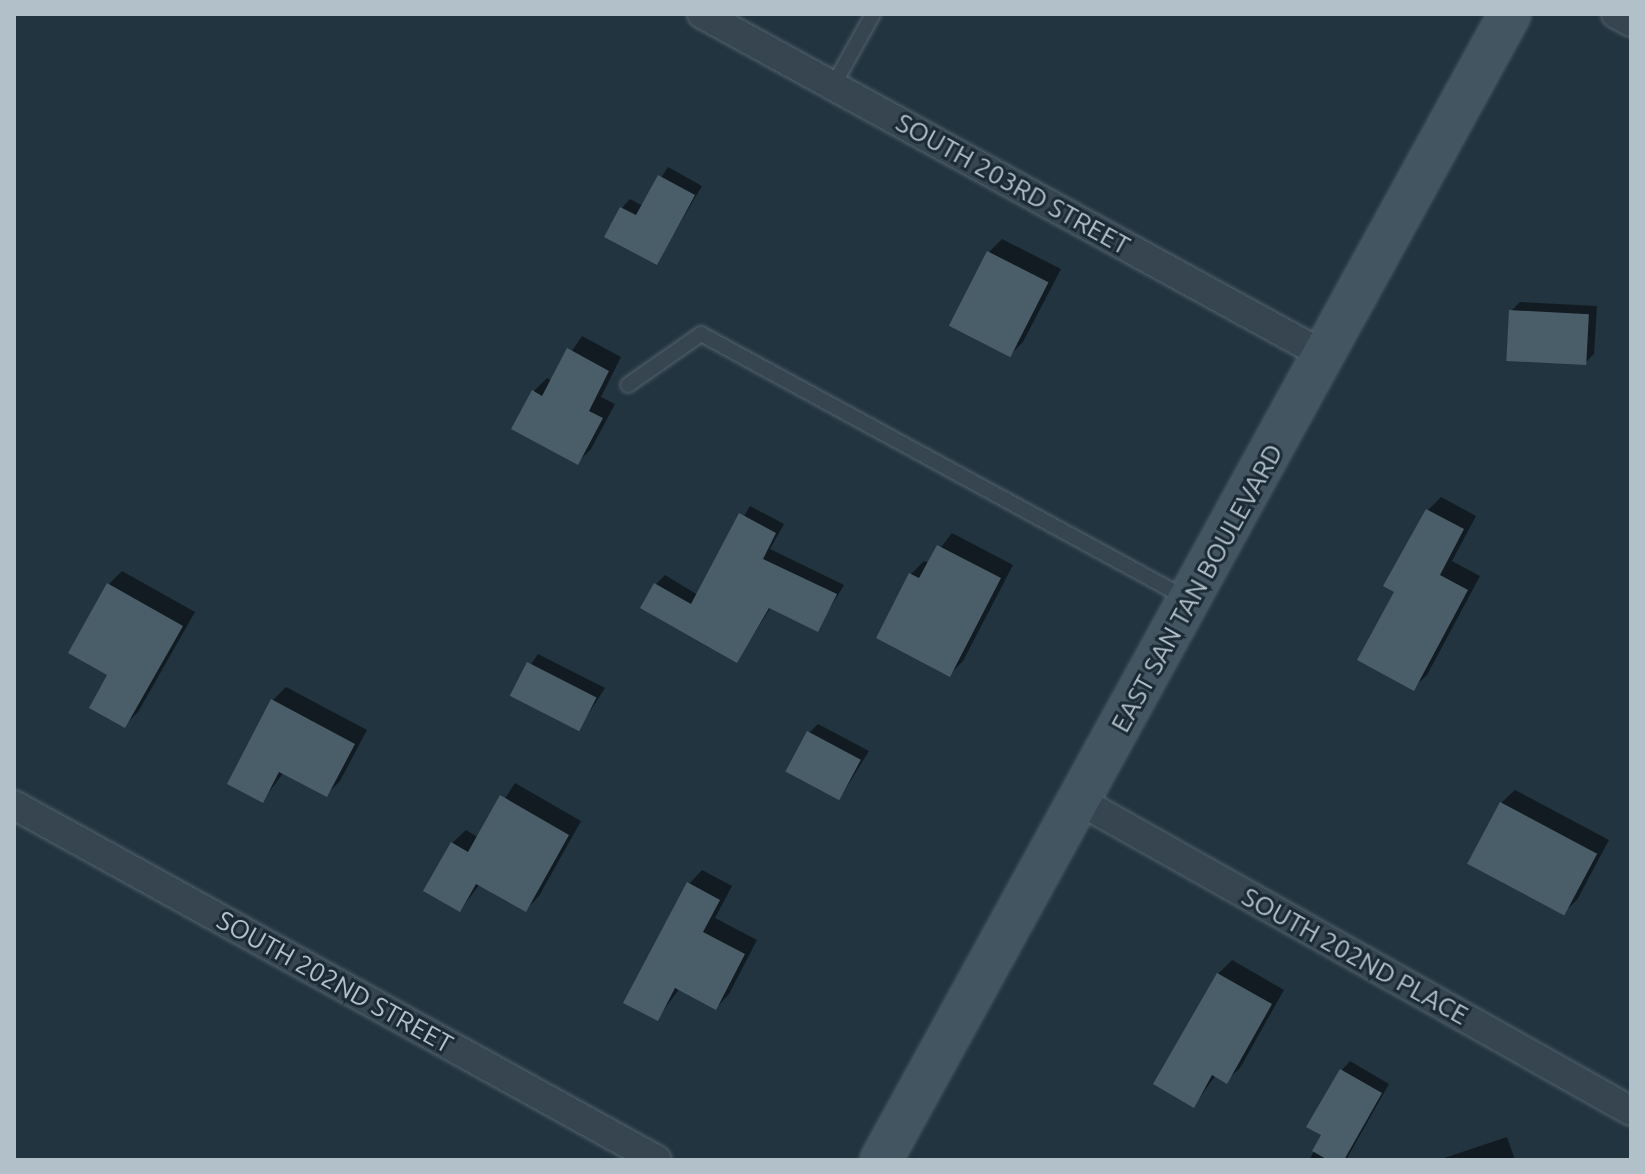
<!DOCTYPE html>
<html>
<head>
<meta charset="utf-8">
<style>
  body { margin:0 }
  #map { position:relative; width:1645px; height:1174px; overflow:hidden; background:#22343f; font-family:Ubuntu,sans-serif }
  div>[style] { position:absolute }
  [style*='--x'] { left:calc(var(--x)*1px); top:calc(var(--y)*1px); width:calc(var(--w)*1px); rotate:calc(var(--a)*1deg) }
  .shadow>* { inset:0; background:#0007 }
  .building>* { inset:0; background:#4a5e6a; transform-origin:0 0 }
  .roads { filter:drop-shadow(0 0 2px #54636d) drop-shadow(0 0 2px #54636d) }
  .lane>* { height:14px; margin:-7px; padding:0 7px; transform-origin:7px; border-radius:7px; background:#36454f }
  .street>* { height:28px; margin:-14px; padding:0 14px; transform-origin:14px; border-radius:14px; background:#36454f }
  .secondary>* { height:40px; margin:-20px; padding:0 20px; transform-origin:20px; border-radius:20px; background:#445562 }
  span { translate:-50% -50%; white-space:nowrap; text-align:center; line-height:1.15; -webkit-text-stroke:6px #1b2a34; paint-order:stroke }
  .street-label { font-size:26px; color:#b2c0ca }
  .frame { position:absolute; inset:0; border:16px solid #b2c0ca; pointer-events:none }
</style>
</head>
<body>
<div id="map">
  <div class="shadow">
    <div style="clip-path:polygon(668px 167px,702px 186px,657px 262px,622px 208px,630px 199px,643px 206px)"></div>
    <div style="clip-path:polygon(1002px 239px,1061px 269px,1023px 342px,1010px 355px,989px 252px)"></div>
    <div style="clip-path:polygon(1520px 302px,1597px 306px,1594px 354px,1585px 363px,1511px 311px)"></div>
    <div style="clip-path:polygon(582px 336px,621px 357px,601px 397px,615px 404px,591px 449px,578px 462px,534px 391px,547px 378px,552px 381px)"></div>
    <div style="clip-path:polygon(1441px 497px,1476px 516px,1452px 561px,1480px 576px,1427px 675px,1413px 688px,1397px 591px,1428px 510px)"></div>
    <div style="clip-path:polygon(750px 506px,784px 524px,770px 549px,844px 585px,817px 630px,771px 607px,737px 661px,656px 584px,665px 575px,698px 595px)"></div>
    <div style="clip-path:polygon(952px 533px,1013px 565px,963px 661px,950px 674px,911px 574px,924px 561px,929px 563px)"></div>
    <div style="clip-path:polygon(122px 571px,195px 612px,138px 712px,124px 726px,110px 674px,109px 584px)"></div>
    <div style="clip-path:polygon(538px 654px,605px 688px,580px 727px,511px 694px)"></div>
    <div style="clip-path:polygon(286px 687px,367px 730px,340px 781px,326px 795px,284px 772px,263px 800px,273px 700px)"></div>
    <div style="clip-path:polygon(818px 724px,869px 751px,840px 798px,809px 733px)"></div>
    <div style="clip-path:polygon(515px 783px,581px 821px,539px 896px,526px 910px,480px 884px,460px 910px,452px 843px,466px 830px,479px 838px)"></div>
    <div style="clip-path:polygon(1515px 790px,1609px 840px,1577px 900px,1563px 913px,1501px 803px)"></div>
    <div style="clip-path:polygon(702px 870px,732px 886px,715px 918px,757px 940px,729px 994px,716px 1008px,680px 988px,657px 1019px,689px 884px)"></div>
    <div style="clip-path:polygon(1232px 960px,1284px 990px,1240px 1068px,1226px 1081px,1216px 1075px,1194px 1105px,1218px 974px)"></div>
    <div style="clip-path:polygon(1350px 1061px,1389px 1084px,1346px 1160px,1309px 1160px,1324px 1134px,1342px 1070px)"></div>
    <div style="clip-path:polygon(1507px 1137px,1515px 1160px,1438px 1160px)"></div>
  </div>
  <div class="building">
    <div style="clip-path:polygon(658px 175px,695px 195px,657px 265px,604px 237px,620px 207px,636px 215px)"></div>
    <div style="left:987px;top:251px;width:69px;height:84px;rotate:27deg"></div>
    <div style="left:1509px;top:310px;width:80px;height:51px;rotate:3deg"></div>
    <div style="clip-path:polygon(567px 348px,609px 371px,589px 411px,603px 418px,578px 465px,511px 429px,532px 390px,542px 396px)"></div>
    <div style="clip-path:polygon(1426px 509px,1464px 529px,1440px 575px,1468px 590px,1414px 691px,1357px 660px,1394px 592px,1383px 586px)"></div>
    <div style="clip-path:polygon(739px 513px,776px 533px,763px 559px,837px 594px,818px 632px,769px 608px,737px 663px,640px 608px,654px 583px,691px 604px)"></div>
    <div style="clip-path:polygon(937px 545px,1001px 578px,950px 677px,876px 638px,909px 573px,919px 578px)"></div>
    <div style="clip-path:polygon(107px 583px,183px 626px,125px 728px,89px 708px,107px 675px,68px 653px)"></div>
    <div style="left:527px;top:662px;width:78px;height:38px;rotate:27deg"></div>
    <div style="clip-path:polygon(271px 699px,355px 744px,327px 797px,279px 772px,263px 803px,227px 784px)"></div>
    <div style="left:807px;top:731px;width:61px;height:46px;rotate:28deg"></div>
    <div style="clip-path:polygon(500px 795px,569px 835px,526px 912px,476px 884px,460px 912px,423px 891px,451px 842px,468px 852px)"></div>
    <div style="left:1500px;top:802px;width:110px;height:70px;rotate:28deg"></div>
    <div style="clip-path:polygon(687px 882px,720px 900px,703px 932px,745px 954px,716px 1010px,675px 988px,658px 1021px,623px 1003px)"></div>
    <div style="clip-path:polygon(1217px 973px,1272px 1004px,1227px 1084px,1212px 1075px,1194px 1108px,1153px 1084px)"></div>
    <div style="clip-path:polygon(1340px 1069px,1382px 1093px,1344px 1160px,1328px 1160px,1312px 1151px,1321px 1135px,1306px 1127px)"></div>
  </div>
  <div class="roads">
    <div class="lane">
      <div style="--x:833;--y:86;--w:82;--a:-60.9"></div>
      <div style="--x:628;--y:385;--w:89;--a:-34.9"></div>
      <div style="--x:701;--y:334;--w:552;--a:28.56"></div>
    </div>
    <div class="street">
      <div style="--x:702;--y:14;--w:709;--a:28.73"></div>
      <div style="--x:1616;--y:14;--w:17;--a:28"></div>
      <div style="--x:1080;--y:801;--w:632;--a:29.36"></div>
      <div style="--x:14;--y:805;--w:734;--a:28.9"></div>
    </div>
    <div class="secondary">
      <div style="--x:881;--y:1160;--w:1307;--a:-61.24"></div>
    </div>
  </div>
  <div class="street-label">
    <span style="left:1013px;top:184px;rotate:29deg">SOUTH 203RD STREET</span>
    <span style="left:1197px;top:588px;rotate:-61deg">EAST SAN TAN BOULEVARD</span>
    <span style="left:1355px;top:956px;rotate:29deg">SOUTH 202ND PLACE</span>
    <span style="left:335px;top:982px;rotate:29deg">SOUTH 202ND STREET</span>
  </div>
  <div class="frame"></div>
</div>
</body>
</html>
